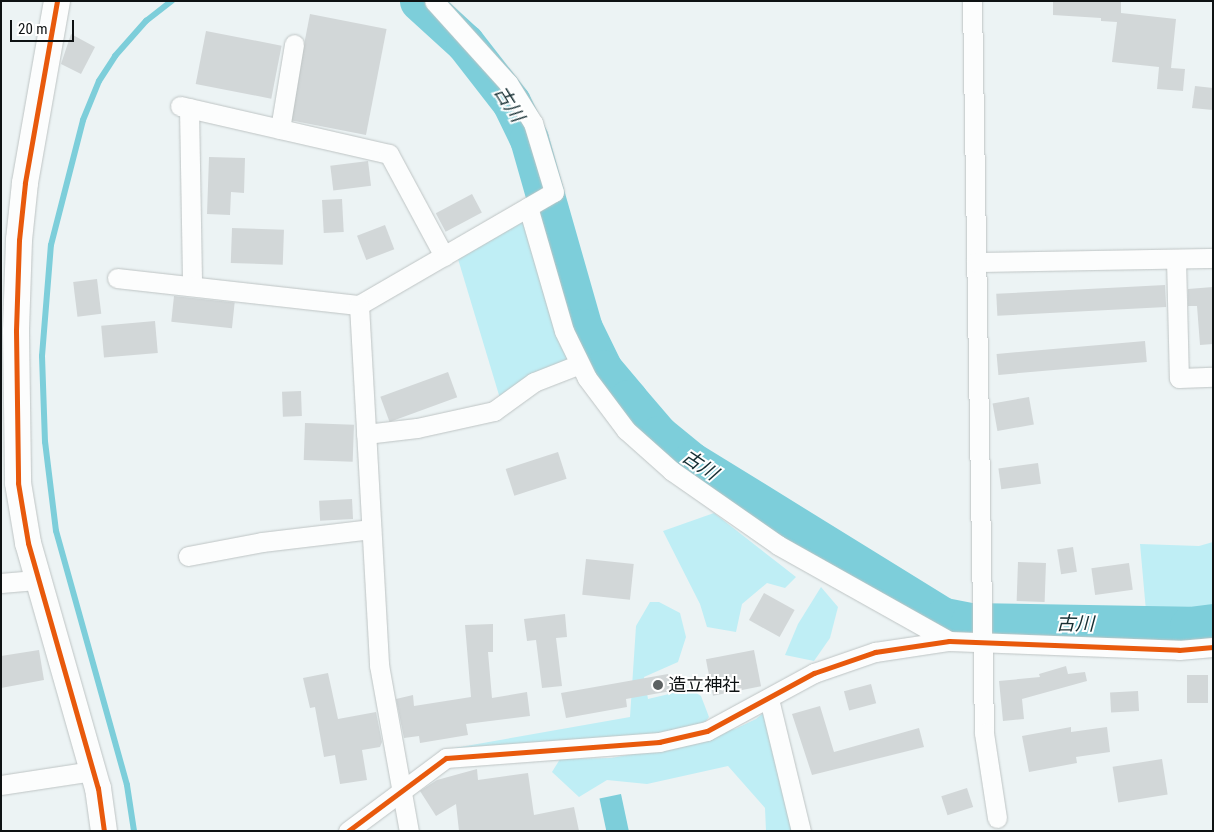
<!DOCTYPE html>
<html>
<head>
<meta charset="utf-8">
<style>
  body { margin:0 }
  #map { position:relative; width:1214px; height:832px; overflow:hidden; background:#ecf3f4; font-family:"Roboto Condensed","Noto Sans JP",sans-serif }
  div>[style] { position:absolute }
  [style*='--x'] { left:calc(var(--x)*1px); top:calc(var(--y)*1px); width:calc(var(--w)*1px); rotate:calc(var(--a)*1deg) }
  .green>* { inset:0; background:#bfeef5 }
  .water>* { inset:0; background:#7dceda; transform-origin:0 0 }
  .stream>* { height:6px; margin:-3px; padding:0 3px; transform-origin:3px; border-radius:3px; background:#7dceda }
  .river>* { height:39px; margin:-19.5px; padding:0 19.5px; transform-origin:19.5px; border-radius:19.5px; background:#7dceda }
  .building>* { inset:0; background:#d2d7d8; transform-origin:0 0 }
  .roads { filter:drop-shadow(0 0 1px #bec4c4) drop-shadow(0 0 1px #bec4c4) }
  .street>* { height:19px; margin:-9.5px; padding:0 9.5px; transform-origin:9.5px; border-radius:9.5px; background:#fcfdfd }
  .secondary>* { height:26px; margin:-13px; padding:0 13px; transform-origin:13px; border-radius:13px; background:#fcfdfd }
  .cycleway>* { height:5px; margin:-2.5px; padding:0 2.5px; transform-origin:2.5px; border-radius:2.5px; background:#e8590c }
  .dots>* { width:14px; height:14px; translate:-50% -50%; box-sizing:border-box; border:2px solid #fff; border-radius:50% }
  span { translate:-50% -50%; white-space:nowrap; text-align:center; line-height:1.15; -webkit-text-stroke:4px #fff; paint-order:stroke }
  .poi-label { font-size:18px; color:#0e1213 }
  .left { translate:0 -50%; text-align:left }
  .water-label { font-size:19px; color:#152e32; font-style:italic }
  .frame { position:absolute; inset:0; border:2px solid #0e1213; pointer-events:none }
  .scale { position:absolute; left:10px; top:20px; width:64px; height:22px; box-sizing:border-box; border:2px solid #0e1213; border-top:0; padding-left:6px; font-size:15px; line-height:18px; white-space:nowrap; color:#0e1213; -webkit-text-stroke:4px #fff; paint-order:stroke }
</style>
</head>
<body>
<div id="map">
  <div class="green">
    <div style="clip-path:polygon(532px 218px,580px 364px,502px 405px,455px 249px)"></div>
    <div style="clip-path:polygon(714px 513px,796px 577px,785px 588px,767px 583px,742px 604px,736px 632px,707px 627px,700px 604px,663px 531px)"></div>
    <div style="clip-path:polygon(1213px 542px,1213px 608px,1193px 610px,1213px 610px,1213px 647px,982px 643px,981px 605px,1146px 611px,1140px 544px,1199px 546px)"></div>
    <div style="clip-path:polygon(821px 587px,838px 607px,830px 638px,814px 661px,785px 655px,798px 624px)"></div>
    <div style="clip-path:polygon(650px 602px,659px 602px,680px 613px,686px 637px,678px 662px,644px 677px,648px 699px,690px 689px,701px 696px,709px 717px,696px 734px,735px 729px,756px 719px,771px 707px,801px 831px,766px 831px,765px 808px,728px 766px,647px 784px,607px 780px,579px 797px,552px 772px,560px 759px,611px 758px,656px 750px,449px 749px,630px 717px,636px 626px)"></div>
  </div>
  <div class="water">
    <div style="left:621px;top:794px;width:38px;height:22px;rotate:78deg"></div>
  </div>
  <div class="stream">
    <div style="--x:134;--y:831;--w:47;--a:-98.7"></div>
    <div style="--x:127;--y:785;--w:264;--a:-105.6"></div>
    <div style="--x:56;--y:531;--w:90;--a:-97"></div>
    <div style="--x:45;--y:442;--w:86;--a:-92"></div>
    <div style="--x:42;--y:356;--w:111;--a:-85.4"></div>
    <div style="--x:51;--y:245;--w:129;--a:-75.6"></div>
    <div style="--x:83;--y:120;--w:42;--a:-67.7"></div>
    <div style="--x:99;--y:81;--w:30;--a:-57"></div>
    <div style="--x:115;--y:56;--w:47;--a:-48.5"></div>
    <div style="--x:146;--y:21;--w:33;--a:-38"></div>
  </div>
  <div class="river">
    <div style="--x:419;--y:1;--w:62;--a:42.4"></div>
    <div style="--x:465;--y:43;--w:75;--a:52.1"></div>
    <div style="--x:511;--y:102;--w:41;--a:64.1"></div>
    <div style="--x:529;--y:139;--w:197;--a:74.1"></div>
    <div style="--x:583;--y:328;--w:46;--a:64"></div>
    <div style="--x:603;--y:369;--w:39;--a:50"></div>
    <div style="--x:628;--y:399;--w:48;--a:49.3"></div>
    <div style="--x:659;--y:435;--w:41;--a:39.1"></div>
    <div style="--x:691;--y:461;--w:297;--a:31.7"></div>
    <div style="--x:944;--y:617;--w:26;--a:11"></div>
    <div style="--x:970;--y:622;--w:219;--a:1"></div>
    <div style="--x:1189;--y:626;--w:24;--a:-7"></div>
  </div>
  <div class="building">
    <div style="clip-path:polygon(1053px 1px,1121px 1px,1121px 13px,1176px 19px,1171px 68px,1185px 69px,1183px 91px,1157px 89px,1159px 67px,1112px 62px,1117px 22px,1101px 21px,1101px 18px,1053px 15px)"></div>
    <div style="left:310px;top:14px;width:78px;height:108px;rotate:11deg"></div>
    <div style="left:206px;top:31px;width:77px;height:54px;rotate:11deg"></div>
    <div style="clip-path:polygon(71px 34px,95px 47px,81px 74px,61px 64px)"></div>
    <div style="clip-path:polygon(1195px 86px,1213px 88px,1213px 110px,1192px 108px)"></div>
    <div style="clip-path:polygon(209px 157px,245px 158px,244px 193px,231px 192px,230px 215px,207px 214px)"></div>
    <div style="left:368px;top:161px;width:25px;height:38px;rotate:83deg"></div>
    <div style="left:472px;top:194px;width:21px;height:41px;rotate:62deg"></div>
    <div style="left:342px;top:199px;width:33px;height:20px;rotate:87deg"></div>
    <div style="left:385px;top:225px;width:26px;height:30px;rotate:69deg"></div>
    <div style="left:232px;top:228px;width:52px;height:35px;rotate:2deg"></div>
    <div style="left:97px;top:279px;width:35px;height:24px;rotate:83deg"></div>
    <div style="left:1165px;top:285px;width:22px;height:169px;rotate:87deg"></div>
    <div style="clip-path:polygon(1213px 287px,1213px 344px,1200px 345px,1197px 306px,1188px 306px,1188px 289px)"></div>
    <div style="left:174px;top:296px;width:61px;height:26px;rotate:6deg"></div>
    <div style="left:155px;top:321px;width:32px;height:54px;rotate:85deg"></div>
    <div style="left:1145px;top:341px;width:21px;height:149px;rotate:85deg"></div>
    <div style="left:448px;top:372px;width:27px;height:72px;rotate:70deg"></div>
    <div style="left:301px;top:391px;width:25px;height:19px;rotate:88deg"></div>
    <div style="left:1029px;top:397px;width:28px;height:37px;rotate:80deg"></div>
    <div style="left:305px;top:423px;width:49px;height:37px;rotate:2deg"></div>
    <div style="left:558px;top:452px;width:28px;height:55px;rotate:72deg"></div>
    <div style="left:1038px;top:463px;width:21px;height:40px;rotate:82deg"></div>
    <div style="left:352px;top:499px;width:20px;height:33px;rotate:87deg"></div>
    <div style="left:1073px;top:547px;width:25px;height:16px;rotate:81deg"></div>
    <div style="left:586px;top:559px;width:48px;height:36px;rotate:6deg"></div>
    <div style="left:1018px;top:562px;width:28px;height:39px;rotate:2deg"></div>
    <div style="left:1129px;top:563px;width:27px;height:38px;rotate:82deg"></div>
    <div style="left:764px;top:593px;width:35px;height:31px;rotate:29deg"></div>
    <div style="clip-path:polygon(565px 614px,567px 637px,556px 638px,562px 686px,542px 688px,536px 640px,527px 641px,524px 619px)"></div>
    <div style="clip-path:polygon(493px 624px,493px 652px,488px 652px,492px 698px,527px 692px,530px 716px,466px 724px,468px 735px,420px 743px,419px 736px,404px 738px,396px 699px,413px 695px,414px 706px,471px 697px,465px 625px)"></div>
    <div style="clip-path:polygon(39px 650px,44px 680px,1px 688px,1px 656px)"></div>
    <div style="left:754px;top:650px;width:37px;height:49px;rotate:79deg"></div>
    <div style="clip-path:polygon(1066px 666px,1068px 674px,1085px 672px,1087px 681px,1022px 699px,1024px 719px,1003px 721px,999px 681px,1040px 677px,1039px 674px)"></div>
    <div style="clip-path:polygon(328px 673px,338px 719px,376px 712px,382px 742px,380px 747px,362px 750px,367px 780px,340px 784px,335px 755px,324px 757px,315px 707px,310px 708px,303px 678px)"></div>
    <div style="clip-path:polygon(668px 674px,671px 691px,626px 699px,627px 707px,566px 718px,561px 693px)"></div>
    <div style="left:1187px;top:675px;width:21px;height:28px"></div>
    <div style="left:871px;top:684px;width:20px;height:28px;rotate:75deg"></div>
    <div style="left:1138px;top:691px;width:20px;height:28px;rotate:87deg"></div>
    <div style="clip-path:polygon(820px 706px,834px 752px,919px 728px,924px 747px,812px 775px,792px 714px)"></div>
    <div style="clip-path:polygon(1071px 727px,1071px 732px,1107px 727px,1110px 752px,1076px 757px,1077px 763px,1029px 772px,1022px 736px)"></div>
    <div style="left:1162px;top:759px;width:36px;height:50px;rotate:81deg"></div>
    <div style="clip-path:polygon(477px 769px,478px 780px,528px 773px,534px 815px,574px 807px,579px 831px,459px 831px,456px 804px,436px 816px,420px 791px,437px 780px)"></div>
    <div style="left:967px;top:788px;width:20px;height:27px;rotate:72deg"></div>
  </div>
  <div class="roads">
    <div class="street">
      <div style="--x:972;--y:1;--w:732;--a:89.06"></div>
      <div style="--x:984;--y:733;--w:86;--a:81.3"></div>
      <div style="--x:180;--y:106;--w:214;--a:12.9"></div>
      <div style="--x:389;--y:154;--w:116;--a:61.7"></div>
      <div style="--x:189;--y:108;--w:178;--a:89"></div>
      <div style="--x:280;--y:129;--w:86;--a:-80.6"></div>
      <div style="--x:528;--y:207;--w:129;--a:73.8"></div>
      <div style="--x:564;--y:331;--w:52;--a:63.9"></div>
      <div style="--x:587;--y:378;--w:65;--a:53.1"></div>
      <div style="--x:626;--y:430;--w:62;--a:41.7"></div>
      <div style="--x:672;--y:471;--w:129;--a:34.9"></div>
      <div style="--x:778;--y:545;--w:196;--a:29.3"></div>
      <div style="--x:1176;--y:259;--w:119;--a:88.6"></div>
      <div style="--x:1179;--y:378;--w:34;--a:-2"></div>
      <div style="--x:976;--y:262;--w:237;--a:-1"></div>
      <div style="--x:117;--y:278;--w:244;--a:6.4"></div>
      <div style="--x:359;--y:305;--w:225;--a:-30.1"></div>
      <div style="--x:554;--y:192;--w:72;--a:-106.9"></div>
      <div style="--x:533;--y:123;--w:47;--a:-122"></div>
      <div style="--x:508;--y:83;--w:110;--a:-132.1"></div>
      <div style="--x:359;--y:305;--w:361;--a:86.8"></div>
      <div style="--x:379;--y:665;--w:169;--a:79.8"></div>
      <div style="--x:366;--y:434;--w:51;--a:-6.7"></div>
      <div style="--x:417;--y:428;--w:79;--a:-12.4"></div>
      <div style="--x:494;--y:411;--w:49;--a:-35.9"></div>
      <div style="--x:534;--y:382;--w:49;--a:-21.4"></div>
      <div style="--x:188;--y:556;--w:75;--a:-10.7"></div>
      <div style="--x:262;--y:542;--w:110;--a:-6.8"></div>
      <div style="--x:1;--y:583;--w:37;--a:-5"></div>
      <div style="--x:769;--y:699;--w:136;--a:76.4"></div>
      <div style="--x:1;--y:785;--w:93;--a:-8.7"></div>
      <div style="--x:348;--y:831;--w:122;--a:-36.7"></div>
      <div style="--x:446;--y:758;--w:214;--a:-4.3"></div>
      <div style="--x:659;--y:742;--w:49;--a:-12.9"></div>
      <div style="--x:707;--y:731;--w:122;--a:-28.5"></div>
      <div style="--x:814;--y:673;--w:65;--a:-19"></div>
      <div style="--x:875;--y:652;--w:75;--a:-8.5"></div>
      <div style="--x:949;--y:641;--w:230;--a:2.2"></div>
      <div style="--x:1179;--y:650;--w:34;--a:-5"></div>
    </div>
    <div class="secondary">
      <div style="--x:57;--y:1;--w:185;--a:100"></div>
      <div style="--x:25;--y:183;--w:57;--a:96"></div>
      <div style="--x:19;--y:240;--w:91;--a:91.9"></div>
      <div style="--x:16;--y:331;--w:152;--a:89.2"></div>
      <div style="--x:18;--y:483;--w:61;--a:80.5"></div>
      <div style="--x:28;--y:543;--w:255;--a:74.1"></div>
      <div style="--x:98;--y:788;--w:43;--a:82.1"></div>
    </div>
  </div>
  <div class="cycleway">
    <div style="--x:57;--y:1;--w:185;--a:100"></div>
    <div style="--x:25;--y:183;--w:57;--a:96"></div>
    <div style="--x:19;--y:240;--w:91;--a:91.9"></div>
    <div style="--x:16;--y:331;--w:152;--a:89.2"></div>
    <div style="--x:18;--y:483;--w:61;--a:80.5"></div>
    <div style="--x:28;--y:543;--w:255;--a:74.1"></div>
    <div style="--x:98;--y:788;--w:43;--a:82.1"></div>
    <div style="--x:348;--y:831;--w:122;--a:-36.7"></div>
    <div style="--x:446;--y:758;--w:214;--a:-4.3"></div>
    <div style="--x:659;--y:742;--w:49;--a:-12.9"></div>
    <div style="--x:707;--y:731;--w:122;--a:-28.5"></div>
    <div style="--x:814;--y:673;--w:65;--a:-19"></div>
    <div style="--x:875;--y:652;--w:75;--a:-8.5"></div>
    <div style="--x:949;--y:641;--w:230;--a:2.2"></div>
    <div style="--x:1179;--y:650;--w:34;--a:-5"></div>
  </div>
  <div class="dots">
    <div style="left:658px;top:685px;background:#5c6162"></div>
  </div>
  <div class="poi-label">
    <span class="left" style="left:668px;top:685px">造立神社</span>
  </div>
  <div class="water-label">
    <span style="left:509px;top:104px;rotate:58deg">古川</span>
    <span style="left:700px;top:465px;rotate:34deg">古川</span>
    <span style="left:1075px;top:624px;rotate:1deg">古川</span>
  </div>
  <div class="frame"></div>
  <div class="scale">20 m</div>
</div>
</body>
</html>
